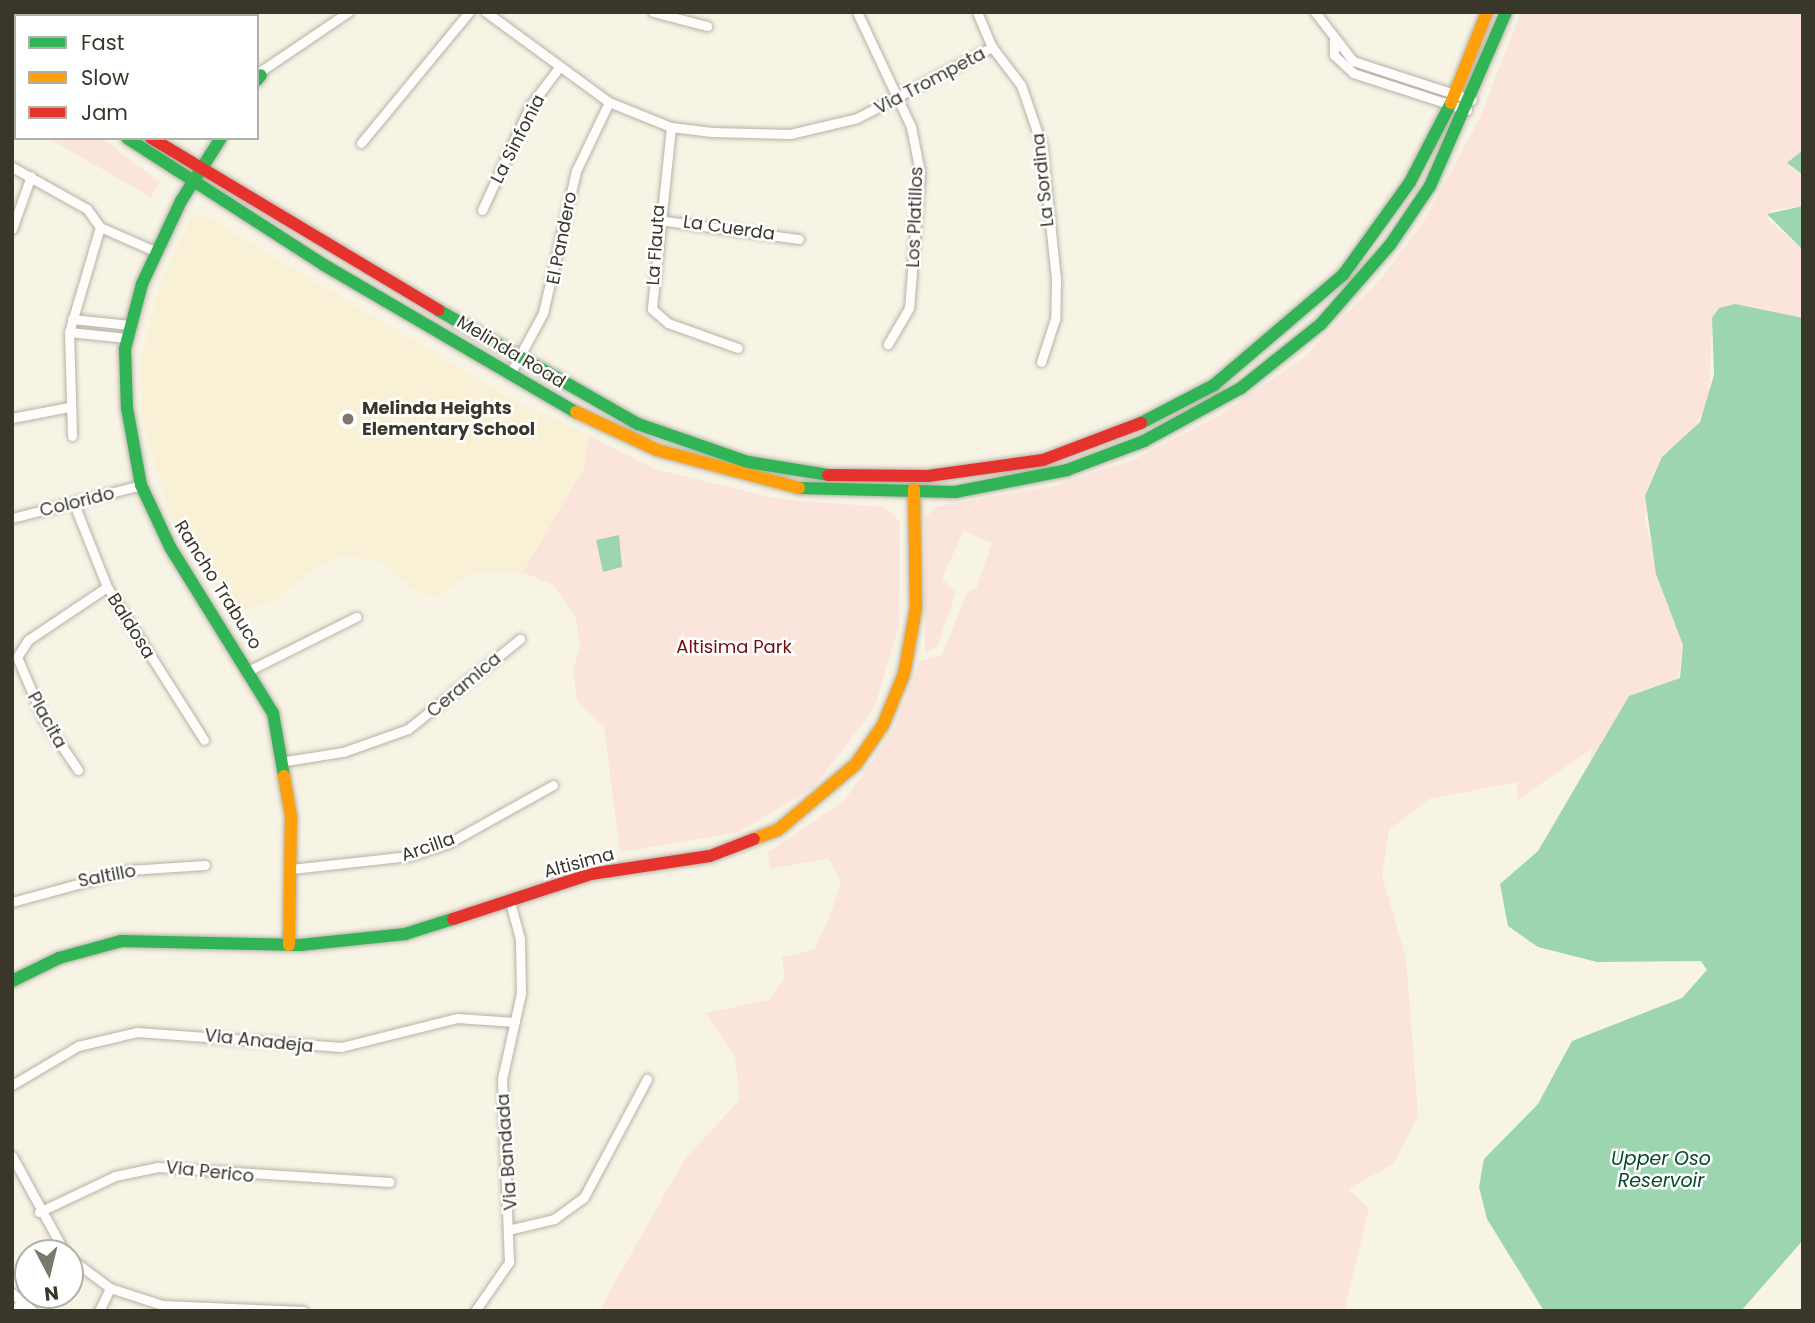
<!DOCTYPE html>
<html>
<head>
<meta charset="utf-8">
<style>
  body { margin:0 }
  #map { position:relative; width:1815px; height:1323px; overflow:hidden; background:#f7f3e5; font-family:Poppins,sans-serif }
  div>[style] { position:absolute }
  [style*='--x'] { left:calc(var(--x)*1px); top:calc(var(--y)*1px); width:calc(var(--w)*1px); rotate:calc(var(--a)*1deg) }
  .built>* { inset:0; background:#f9f1d6 }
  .green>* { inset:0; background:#fae4db; transform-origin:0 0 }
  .water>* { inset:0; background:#9cd5b0 }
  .roads { filter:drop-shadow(0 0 2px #b6b2a6) drop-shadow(0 0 2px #b6b2a6) }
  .street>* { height:9px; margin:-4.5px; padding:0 4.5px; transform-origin:4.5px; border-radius:4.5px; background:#fefdfb }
  .fast>* { height:12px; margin:-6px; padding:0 6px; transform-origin:6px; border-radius:6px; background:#30b455 }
  .slow>* { height:12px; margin:-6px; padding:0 6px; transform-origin:6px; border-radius:6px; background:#ff9f0a }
  .jam>* { height:12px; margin:-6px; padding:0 6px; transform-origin:6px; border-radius:6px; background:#e5322d }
  .dots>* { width:19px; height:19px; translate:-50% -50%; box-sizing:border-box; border:4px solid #fff; border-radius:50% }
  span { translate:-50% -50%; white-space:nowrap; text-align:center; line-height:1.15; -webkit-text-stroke:5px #fff; paint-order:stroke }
  .street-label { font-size:18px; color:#39362a }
  .poi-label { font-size:18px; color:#39362a; font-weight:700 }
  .left { translate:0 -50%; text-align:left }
  .park-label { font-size:18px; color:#730c0d }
  .water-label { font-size:19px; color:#054a2d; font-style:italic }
  .frame { position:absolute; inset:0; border:14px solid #39362a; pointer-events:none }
  .legend { position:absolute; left:14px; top:14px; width:245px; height:126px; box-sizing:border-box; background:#fff; border:2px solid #b0afaa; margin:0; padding:9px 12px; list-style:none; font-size:21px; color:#39362a }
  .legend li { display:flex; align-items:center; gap:14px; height:35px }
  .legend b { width:35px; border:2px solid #b0afaa }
  .north { position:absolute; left:14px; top:1239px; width:70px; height:70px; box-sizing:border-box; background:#fff; border:2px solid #b0afaa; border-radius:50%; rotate:173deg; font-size:19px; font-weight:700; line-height:28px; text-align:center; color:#39362a }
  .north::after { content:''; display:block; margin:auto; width:24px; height:32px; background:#7c786b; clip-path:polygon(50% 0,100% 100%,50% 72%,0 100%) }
</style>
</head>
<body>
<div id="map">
  <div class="built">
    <div style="clip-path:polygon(204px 215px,513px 400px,589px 436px,584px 468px,523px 572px,470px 573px,437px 597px,417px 592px,377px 560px,345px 556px,315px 567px,276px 601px,231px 615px,167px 507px,142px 415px,142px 356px,160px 286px,191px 217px)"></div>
  </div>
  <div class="green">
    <div style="clip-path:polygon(1521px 12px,1803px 12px,1803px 150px,1788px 166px,1803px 175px,1803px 206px,1771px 210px,1768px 219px,1803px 250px,1803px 318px,1728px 305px,1712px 321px,1709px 401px,1691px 435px,1665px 453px,1644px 520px,1683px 645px,1678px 680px,1629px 696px,1590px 766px,1592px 749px,1517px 800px,1517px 782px,1429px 799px,1389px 830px,1382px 876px,1406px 958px,1418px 1116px,1393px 1164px,1348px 1189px,1369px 1209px,1344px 1311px,599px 1311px,684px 1160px,740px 1100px,735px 1057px,706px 1013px,769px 1000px,785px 978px,782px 957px,814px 950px,829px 919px,841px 882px,828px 858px,771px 869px,767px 853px,845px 800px,895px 727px,920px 661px,942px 655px,967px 593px,977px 587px,992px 543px,963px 531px,942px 579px,956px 592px,937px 647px,925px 652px,925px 519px,935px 507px,1054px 486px,1135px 459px,1220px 415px,1303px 358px,1382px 277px,1422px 224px,1479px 120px)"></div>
    <div style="left:12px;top:57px;width:6px;height:56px;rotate:45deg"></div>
    <div style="clip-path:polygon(48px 138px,101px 138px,160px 182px,151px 197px)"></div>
    <div style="clip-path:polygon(589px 436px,658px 470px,778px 499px,884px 507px,900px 522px,899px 626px,874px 709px,813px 788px,738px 832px,620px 852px,604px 727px,577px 701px,573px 669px,581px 646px,575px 615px,553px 585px,523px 572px,584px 468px)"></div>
  </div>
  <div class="water">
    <div style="clip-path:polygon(1803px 150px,1803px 175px,1787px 163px)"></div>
    <div style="clip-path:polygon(1803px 206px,1803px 250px,1767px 214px)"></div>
    <div style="clip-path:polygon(1735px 304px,1803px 318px,1803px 1240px,1741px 1311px,1544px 1311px,1487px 1219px,1479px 1187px,1484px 1159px,1538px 1104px,1572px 1041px,1682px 998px,1707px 970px,1701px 961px,1597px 962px,1538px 947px,1508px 926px,1500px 884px,1538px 851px,1629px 696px,1680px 678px,1683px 645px,1656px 574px,1645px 496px,1662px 457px,1700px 422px,1714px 375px,1712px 318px,1719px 308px)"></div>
    <div style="clip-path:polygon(619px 535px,622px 567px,603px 572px,596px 540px)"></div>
  </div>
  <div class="roads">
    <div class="street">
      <div style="--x:195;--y:12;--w:6;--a:39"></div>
      <div style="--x:486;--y:12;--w:152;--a:36.2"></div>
      <div style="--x:609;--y:102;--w:67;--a:22"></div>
      <div style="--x:671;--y:127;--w:41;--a:7"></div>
      <div style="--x:712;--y:132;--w:78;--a:1.5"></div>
      <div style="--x:790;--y:134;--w:69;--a:-13.4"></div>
      <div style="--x:857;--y:118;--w:153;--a:-27.7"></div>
      <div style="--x:653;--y:12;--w:56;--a:14.5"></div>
      <div style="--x:857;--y:12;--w:127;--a:64.8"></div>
      <div style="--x:911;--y:127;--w:46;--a:78.7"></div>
      <div style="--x:920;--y:172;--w:136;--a:94.6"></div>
      <div style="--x:909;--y:308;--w:42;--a:120.3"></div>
      <div style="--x:977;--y:12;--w:38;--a:67"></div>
      <div style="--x:992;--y:47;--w:48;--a:52.7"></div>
      <div style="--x:1021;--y:85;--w:65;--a:71"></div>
      <div style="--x:1042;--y:146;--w:135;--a:84"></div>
      <div style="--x:1056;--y:280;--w:39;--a:91"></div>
      <div style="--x:1055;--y:319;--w:45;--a:108"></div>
      <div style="--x:1315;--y:12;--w:62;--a:52.2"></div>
      <div style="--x:1353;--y:61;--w:125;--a:18.1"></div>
      <div style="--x:216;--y:16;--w:6;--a:-45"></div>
      <div style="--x:1334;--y:40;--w:15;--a:90"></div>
      <div style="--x:1334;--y:55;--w:26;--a:43"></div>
      <div style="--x:1353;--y:73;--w:120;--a:18"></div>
      <div style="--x:258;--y:73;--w:109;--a:-34.1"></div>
      <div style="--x:671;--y:127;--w:183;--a:96"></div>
      <div style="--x:652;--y:309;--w:21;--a:41"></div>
      <div style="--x:668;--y:323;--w:74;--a:19.7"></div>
      <div style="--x:361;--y:143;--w:170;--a:-50.5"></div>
      <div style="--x:12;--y:167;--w:86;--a:29.2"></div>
      <div style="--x:87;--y:209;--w:22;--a:54"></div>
      <div style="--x:100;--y:227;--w:109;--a:106.4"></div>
      <div style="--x:69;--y:332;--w:104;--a:88.3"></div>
      <div style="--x:482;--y:210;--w:115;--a:-65.2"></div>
      <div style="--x:530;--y:106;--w:45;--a:-53.1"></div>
      <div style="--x:658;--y:220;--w:142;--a:7.7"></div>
      <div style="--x:100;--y:227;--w:60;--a:23.6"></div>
      <div style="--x:12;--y:229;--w:56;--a:-70.3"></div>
      <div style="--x:72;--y:319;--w:58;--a:5.9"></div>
      <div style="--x:69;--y:332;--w:58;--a:5.9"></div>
      <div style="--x:511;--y:372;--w:67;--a:-61.5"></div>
      <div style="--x:543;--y:313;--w:146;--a:-76.9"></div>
      <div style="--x:576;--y:171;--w:76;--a:-64.4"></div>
      <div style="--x:12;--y:418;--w:58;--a:-10.9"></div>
      <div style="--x:74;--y:504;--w:89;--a:68.3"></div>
      <div style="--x:107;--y:587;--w:181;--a:57.6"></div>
      <div style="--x:12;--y:518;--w:133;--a:-14.3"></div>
      <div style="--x:250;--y:670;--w:119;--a:-26.6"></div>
      <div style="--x:286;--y:761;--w:58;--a:-9"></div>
      <div style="--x:343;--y:752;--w:69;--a:-19.5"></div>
      <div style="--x:408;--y:729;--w:144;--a:-38.8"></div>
      <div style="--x:78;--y:770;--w:63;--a:-123.9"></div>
      <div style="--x:43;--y:718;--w:66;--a:-113.1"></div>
      <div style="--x:17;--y:657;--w:20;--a:-57"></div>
      <div style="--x:28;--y:640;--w:95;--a:-33.9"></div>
      <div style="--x:291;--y:869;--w:119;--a:-6.3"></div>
      <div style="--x:409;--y:856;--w:42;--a:-18"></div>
      <div style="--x:449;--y:843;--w:119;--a:-29.1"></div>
      <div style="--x:12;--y:902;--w:121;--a:-15.3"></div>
      <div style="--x:129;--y:870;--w:76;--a:-3.8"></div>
      <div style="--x:12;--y:1085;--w:77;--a:-30.6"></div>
      <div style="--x:78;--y:1046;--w:61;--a:-13.3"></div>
      <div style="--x:137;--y:1032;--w:205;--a:4.2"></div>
      <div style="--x:341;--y:1047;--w:120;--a:-14"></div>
      <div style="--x:457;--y:1018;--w:58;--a:3.9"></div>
      <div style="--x:12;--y:1156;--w:111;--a:61.3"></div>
      <div style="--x:39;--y:1212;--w:84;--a:-25.3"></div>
      <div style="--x:115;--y:1176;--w:44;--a:-11.8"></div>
      <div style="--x:158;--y:1167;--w:232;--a:3.7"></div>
      <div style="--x:512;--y:1229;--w:43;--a:-13.4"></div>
      <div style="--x:554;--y:1219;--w:37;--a:-36"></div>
      <div style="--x:584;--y:1197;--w:134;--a:-61.9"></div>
      <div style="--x:70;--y:1258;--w:50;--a:36.9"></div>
      <div style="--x:110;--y:1288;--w:55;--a:18.1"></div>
      <div style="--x:162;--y:1305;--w:141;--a:2.4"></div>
      <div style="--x:12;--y:1293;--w:28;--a:41"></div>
      <div style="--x:13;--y:1311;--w:11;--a:-45"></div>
      <div style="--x:99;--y:1311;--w:25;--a:-64"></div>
      <div style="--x:475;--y:1311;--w:60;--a:-55.2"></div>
      <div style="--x:509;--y:1262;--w:183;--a:-92.2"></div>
      <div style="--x:502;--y:1079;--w:88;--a:-77.5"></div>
      <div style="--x:521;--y:993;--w:54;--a:-91.1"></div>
      <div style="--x:520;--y:939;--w:38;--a:-105"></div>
    </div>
    <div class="fast">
      <div style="--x:17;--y:12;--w:6;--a:45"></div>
      <div style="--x:12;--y:29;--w:6;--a:45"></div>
      <div style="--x:257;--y:80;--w:6;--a:-51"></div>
      <div style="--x:127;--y:138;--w:234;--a:32.8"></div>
      <div style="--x:324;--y:265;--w:292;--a:30.3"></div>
      <div style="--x:221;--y:138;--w:75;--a:122.4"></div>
      <div style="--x:181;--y:201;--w:92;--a:115.2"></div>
      <div style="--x:142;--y:284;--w:67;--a:104.7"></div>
      <div style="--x:125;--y:349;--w:59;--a:88.1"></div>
      <div style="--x:127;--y:408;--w:78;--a:79.7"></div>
      <div style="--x:141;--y:485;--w:68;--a:64.9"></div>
      <div style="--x:170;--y:547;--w:195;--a:58.2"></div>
      <div style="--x:273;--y:713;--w:64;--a:80.1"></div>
      <div style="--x:438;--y:310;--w:230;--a:29.7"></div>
      <div style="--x:638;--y:424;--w:116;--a:19.1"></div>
      <div style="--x:748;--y:462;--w:81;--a:9.2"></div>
      <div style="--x:1141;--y:423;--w:82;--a:-27.5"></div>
      <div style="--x:1214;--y:385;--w:170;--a:-40.5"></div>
      <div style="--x:1343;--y:275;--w:115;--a:-54.2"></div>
      <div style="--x:1410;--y:182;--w:89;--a:-62.6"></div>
      <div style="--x:799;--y:488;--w:156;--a:1.5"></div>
      <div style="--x:955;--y:492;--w:114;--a:-11.1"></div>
      <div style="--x:1067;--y:470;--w:82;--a:-20.6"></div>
      <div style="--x:1144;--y:441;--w:111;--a:-28.7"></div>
      <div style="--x:1241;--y:388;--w:102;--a:-38.7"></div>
      <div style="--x:1321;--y:324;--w:105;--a:-48.9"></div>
      <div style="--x:1390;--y:245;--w:71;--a:-55.9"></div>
      <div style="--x:1430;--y:186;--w:190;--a:-66.4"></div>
      <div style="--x:12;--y:981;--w:52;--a:-26.1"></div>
      <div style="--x:59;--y:958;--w:64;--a:-15.3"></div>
      <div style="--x:121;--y:941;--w:179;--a:1.3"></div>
      <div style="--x:300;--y:945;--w:106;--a:-6"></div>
      <div style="--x:405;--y:934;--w:50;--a:-17.4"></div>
    </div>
    <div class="slow">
      <div style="--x:1451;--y:103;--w:98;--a:-68.4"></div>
      <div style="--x:576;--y:412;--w:89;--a:25.1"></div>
      <div style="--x:657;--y:450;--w:147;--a:15"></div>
      <div style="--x:284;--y:776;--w:41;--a:80.1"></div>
      <div style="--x:291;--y:816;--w:129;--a:90.9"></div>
      <div style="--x:754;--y:839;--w:26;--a:-21"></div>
      <div style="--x:778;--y:830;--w:102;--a:-40.2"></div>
      <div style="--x:856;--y:764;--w:47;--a:-55.3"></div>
      <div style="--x:883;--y:725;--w:55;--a:-67.6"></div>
      <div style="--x:904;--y:674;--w:67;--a:-79.7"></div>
      <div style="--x:916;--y:608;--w:119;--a:-91"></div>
    </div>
    <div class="jam">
      <div style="--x:151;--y:138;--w:335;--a:30.9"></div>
      <div style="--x:828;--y:475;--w:100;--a:0.6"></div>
      <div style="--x:928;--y:476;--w:116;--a:-7.9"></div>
      <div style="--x:1043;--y:460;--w:105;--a:-20.7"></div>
      <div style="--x:453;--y:919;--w:145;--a:-18.1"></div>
      <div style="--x:591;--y:874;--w:120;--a:-8.6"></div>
      <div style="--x:710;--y:856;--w:47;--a:-21.1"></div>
    </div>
  </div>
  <div class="dots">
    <div style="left:348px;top:419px;background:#7c786b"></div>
  </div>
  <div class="street-label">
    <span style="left:930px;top:81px;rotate:-28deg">Via Trompeta</span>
    <span style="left:518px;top:139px;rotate:-63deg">La Sinfonia</span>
    <span style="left:1043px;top:180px;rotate:-96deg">La Sordina</span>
    <span style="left:915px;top:217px;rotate:-88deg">Los Platillos</span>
    <span style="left:729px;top:228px;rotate:8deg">La Cuerda</span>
    <span style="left:562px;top:238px;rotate:-79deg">El Pandero</span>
    <span style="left:656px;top:245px;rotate:-86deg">La Flauta</span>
    <span style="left:511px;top:352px;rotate:31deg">Melinda Road</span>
    <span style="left:77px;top:502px;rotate:-14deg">Colorido</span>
    <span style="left:218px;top:585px;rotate:58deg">Rancho Trabuco</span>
    <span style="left:131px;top:626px;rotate:58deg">Baldosa</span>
    <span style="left:464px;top:685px;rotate:-40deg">Ceramica</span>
    <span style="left:47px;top:720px;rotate:61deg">Placita</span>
    <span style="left:428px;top:847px;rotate:-19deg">Arcilla</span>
    <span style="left:579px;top:863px;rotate:-15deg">Altisima</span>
    <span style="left:107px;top:876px;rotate:-11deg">Saltillo</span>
    <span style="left:259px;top:1041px;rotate:6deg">Via Anadeja</span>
    <span style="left:507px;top:1152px;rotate:-94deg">Via Bandada</span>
    <span style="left:210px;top:1172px;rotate:6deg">Via Perico</span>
  </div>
  <div class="poi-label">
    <span class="left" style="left:362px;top:419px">Melinda Heights<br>Elementary School</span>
  </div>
  <div class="park-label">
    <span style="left:734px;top:647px">Altisima Park</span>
  </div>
  <div class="water-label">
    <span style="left:1661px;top:1170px">Upper Oso<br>Reservoir</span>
  </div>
  <div class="frame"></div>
  <ul class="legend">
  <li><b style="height:9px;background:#30b455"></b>Fast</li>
  <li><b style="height:9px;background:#ff9f0a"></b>Slow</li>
  <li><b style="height:9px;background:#e5322d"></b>Jam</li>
  </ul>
  <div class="north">N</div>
</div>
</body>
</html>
